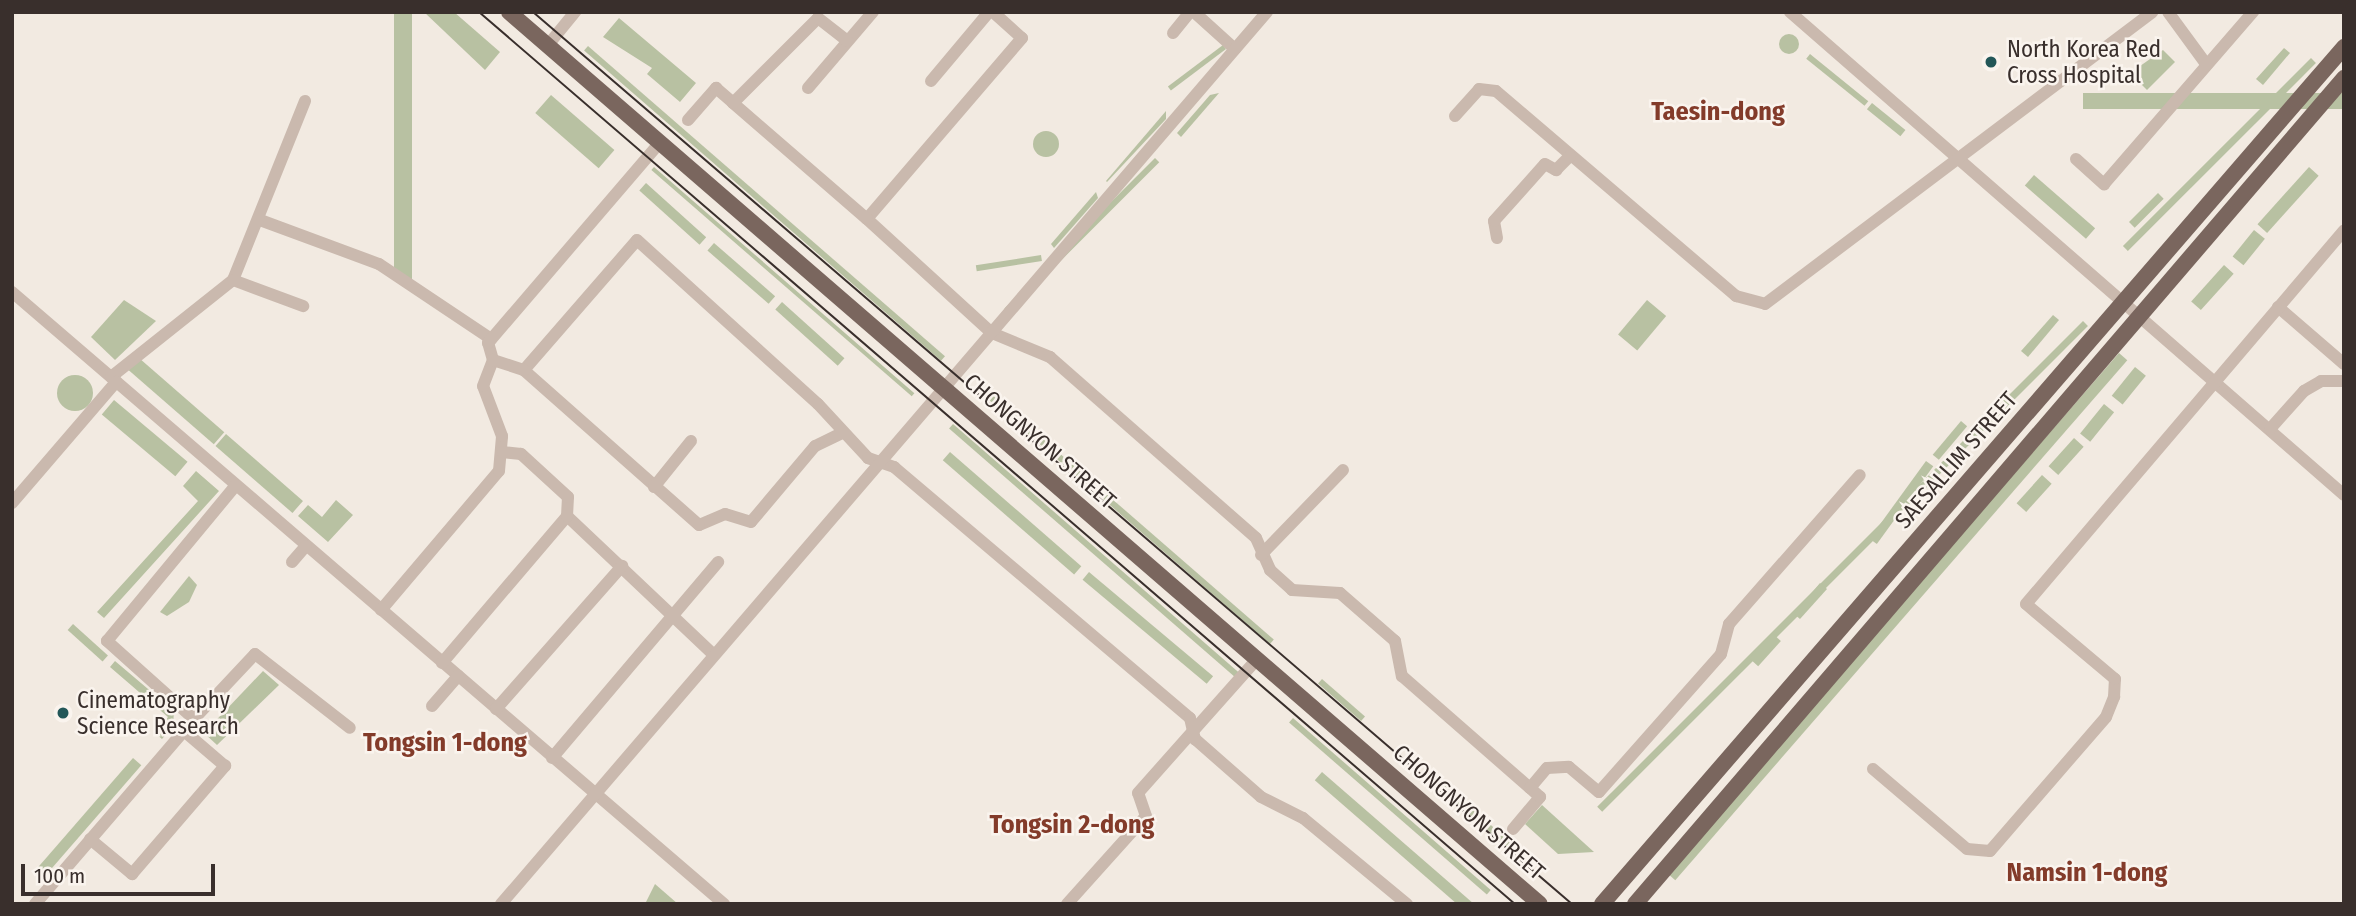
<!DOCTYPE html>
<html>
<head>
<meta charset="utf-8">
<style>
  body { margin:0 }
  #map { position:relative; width:2356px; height:916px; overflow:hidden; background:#f2eae1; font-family:"Fira Sans Condensed",sans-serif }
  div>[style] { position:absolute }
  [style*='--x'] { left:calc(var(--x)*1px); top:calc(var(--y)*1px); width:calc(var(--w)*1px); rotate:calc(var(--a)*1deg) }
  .green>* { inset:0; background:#b8c1a2; transform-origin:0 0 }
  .round { border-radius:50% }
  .minor>* { height:12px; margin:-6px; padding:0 6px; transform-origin:6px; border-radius:6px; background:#cab9ae }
  .major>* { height:16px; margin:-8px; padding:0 8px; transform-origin:8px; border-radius:8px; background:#7a665e }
  .tram>* { height:2px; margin:-1px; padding:0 1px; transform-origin:1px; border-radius:1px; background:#392f2c }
  .dots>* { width:19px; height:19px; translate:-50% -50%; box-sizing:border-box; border:4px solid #faf4ee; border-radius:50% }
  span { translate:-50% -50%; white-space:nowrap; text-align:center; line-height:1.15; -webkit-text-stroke:5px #faf4ee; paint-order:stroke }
  .poi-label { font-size:23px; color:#392f2c }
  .left { translate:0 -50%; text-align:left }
  .street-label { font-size:23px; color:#392f2c }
  .quarter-label { font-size:26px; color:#833b2a; font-weight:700 }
  .frame { position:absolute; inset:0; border:14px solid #392f2c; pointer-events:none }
  .scale { position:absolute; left:21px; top:864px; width:194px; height:32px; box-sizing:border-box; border:4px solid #392f2c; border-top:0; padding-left:9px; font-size:21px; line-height:24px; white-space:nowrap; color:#392f2c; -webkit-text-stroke:5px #faf4ee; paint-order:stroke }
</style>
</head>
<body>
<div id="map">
  <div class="green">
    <div style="left:394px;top:12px;width:18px;height:269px"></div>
    <div style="clip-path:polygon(424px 12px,454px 12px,500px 52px,485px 70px)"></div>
    <div style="clip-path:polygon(619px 18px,696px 83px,680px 102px,647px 74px,652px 68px,603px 37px)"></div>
    <div class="round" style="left:1779px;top:34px;width:20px;height:20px"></div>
    <div style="left:1223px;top:45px;width:5px;height:69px;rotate:53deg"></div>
    <div style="left:588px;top:46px;width:473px;height:6px;rotate:41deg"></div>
    <div style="clip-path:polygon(2284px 48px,2290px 53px,2263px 85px,2256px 79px)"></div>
    <div style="clip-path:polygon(2163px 50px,2175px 62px,2147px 90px,2130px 73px)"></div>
    <div style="left:1810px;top:54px;width:75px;height:6px;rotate:39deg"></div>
    <div style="left:2311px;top:58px;width:7px;height:266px;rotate:45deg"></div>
    <div style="clip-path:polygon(1219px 93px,1181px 137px,1177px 133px,1210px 95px)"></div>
    <div style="left:2344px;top:93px;width:16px;height:261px;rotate:90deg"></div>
    <div style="left:551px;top:95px;width:84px;height:24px;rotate:41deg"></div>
    <div style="left:1872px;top:103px;width:43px;height:8px;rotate:39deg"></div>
    <div style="clip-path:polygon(1166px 111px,1166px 119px,1107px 182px,1106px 181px)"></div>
    <div class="round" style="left:1033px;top:131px;width:26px;height:26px"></div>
    <div style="left:1155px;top:158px;width:6px;height:213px;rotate:45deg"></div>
    <div style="left:654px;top:167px;width:345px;height:4px;rotate:41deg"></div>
    <div style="left:2309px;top:167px;width:13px;height:77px;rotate:42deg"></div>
    <div style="left:2034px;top:175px;width:81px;height:14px;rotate:41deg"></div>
    <div style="left:646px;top:183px;width:81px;height:10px;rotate:42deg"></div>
    <div style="clip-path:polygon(1096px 192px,1098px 198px,1054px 248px,1051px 244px)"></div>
    <div style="left:2158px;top:193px;width:8px;height:41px;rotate:45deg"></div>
    <div style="left:2254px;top:230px;width:14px;height:34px;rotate:39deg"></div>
    <div style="left:714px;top:243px;width:81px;height:10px;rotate:41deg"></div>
    <div style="left:1041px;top:255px;width:6px;height:66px;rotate:81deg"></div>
    <div style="left:2224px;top:265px;width:13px;height:49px;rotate:42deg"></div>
    <div style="clip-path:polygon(124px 300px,156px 321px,115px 360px,91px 337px)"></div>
    <div style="left:1647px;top:300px;width:25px;height:45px;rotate:40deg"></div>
    <div style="left:782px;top:302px;width:84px;height:10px;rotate:42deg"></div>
    <div style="clip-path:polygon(2053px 315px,2059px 320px,2028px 357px,2021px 351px)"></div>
    <div style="left:2083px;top:321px;width:7px;height:687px;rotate:45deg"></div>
    <div style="left:2119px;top:353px;width:11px;height:689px;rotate:41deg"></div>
    <div style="left:139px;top:358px;width:113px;height:16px;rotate:41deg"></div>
    <div style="left:2135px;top:367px;width:14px;height:37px;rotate:39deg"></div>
    <div class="round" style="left:57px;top:375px;width:36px;height:36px"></div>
    <div style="left:981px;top:385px;width:388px;height:6px;rotate:41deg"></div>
    <div style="left:114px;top:400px;width:96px;height:19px;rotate:40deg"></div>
    <div style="left:2104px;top:404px;width:13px;height:38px;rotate:39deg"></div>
    <div style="left:1961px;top:421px;width:8px;height:44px;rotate:40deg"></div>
    <div style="left:953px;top:424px;width:381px;height:6px;rotate:41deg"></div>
    <div style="left:226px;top:434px;width:102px;height:16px;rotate:41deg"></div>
    <div style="left:2074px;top:438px;width:13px;height:38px;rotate:42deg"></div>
    <div style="left:950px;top:452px;width:174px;height:11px;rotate:41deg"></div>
    <div style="left:1926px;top:461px;width:9px;height:96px;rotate:36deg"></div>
    <div style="clip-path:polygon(196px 471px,219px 491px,104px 618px,97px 612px,198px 501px,183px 486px)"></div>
    <div style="left:2042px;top:475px;width:13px;height:38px;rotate:42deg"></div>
    <div style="clip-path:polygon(336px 500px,353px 515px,328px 542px,298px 516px,308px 505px,322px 517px)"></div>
    <div style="left:1089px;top:572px;width:162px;height:10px;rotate:40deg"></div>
    <div style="clip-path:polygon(189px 576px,197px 585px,189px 602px,167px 616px,160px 612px)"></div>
    <div style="clip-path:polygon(1820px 583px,1827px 589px,1800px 619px,1794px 614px)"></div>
    <div style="left:73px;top:624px;width:47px;height:8px;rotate:42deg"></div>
    <div style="left:1772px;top:633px;width:12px;height:34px;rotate:42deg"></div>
    <div style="clip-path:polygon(115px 661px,174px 711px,173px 726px,162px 739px,155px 733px,168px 717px,110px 667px)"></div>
    <div style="clip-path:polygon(263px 671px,279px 685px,217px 745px,204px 733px)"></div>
    <div style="left:1322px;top:679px;width:57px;height:6px;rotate:41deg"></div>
    <div style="left:1293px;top:718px;width:262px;height:6px;rotate:41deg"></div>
    <div style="left:133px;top:758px;width:11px;height:146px;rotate:41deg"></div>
    <div style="left:1322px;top:772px;width:201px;height:11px;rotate:41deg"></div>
    <div style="left:1431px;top:773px;width:125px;height:6px;rotate:41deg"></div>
    <div style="clip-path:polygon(1542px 805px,1594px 852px,1558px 854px,1525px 824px)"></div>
    <div style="clip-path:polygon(655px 884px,678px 904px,645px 904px)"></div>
  </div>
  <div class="minor">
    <div style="--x:993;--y:12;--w:39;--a:42"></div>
    <div style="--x:1022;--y:38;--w:238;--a:130.6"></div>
    <div style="--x:867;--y:219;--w:169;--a:42.4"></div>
    <div style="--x:992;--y:333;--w:63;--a:22.5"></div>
    <div style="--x:1050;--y:357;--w:274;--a:41.3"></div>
    <div style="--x:1256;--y:538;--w:35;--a:66"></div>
    <div style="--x:1270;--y:570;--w:30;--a:42"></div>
    <div style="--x:1292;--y:590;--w:48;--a:3.6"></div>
    <div style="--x:1340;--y:593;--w:73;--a:41.1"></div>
    <div style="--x:1395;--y:641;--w:36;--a:79"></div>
    <div style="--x:1402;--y:676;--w:170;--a:41.2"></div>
    <div style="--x:1530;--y:788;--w:26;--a:-50"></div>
    <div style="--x:1547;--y:768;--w:22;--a:-3"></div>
    <div style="--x:1569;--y:767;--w:39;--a:40"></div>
    <div style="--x:1599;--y:792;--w:184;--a:-48.5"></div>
    <div style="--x:1721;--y:654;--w:31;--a:-75"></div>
    <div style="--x:1729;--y:624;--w:198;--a:-48.7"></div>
    <div style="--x:1194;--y:12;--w:55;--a:42.1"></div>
    <div style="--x:1790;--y:12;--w:735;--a:41.08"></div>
    <div style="--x:2168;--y:12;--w:64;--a:53.8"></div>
    <div style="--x:1173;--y:33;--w:27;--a:-51"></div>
    <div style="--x:548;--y:45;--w:43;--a:-50.7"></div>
    <div style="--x:931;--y:81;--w:90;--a:-50"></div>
    <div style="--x:808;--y:88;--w:100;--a:-49.5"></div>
    <div style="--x:733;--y:103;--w:177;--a:40.9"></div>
    <div style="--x:1455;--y:116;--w:36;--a:-48"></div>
    <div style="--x:1479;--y:89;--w:17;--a:7"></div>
    <div style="--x:1496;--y:91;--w:316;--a:40.5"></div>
    <div style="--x:1736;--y:296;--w:30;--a:15"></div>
    <div style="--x:1765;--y:304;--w:485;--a:-37"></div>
    <div style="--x:688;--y:120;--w:43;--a:-48.8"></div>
    <div style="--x:716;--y:88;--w:23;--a:41"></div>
    <div style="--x:733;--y:103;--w:120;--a:-45"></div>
    <div style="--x:818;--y:18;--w:37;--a:38"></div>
    <div style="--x:2076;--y:159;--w:38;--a:42"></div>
    <div style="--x:2104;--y:184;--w:228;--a:-49.1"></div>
    <div style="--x:260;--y:220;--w:127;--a:20.3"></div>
    <div style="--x:379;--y:264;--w:135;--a:33.8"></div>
    <div style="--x:1497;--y:238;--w:17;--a:-100"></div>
    <div style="--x:1494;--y:221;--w:76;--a:-48.2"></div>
    <div style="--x:1545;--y:164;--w:13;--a:29"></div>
    <div style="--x:1556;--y:170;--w:20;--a:-45"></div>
    <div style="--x:233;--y:280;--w:193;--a:-68.1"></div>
    <div style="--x:12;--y:292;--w:939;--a:40.68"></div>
    <div style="--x:2278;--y:307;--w:87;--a:40.8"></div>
    <div style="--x:493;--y:360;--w:18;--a:-106"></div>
    <div style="--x:488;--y:343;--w:265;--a:-49.4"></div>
    <div style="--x:111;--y:377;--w:156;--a:-38.5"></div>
    <div style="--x:233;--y:280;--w:75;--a:20.4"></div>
    <div style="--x:2270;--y:429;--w:51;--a:-48.2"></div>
    <div style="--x:2304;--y:391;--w:20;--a:-30"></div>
    <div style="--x:2321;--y:381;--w:23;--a:0"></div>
    <div style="--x:842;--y:433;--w:30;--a:154"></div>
    <div style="--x:815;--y:446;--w:99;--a:130.1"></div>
    <div style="--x:751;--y:522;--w:27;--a:-163"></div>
    <div style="--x:725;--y:514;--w:28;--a:157"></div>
    <div style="--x:699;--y:525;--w:234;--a:-138.5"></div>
    <div style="--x:524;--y:370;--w:172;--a:-49"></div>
    <div style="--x:637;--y:240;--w:244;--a:42.2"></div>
    <div style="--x:818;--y:404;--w:74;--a:47.2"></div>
    <div style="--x:868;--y:458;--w:28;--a:19"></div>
    <div style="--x:894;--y:467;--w:388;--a:40.3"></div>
    <div style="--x:1190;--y:718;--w:22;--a:77"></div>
    <div style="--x:1195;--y:739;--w:88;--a:41.3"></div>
    <div style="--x:1261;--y:797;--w:47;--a:26.6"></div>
    <div style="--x:1303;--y:818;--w:135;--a:39.6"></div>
    <div style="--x:654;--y:487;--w:59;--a:-51.2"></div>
    <div style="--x:12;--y:503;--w:160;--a:-49.3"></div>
    <div style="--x:567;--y:516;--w:202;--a:43.4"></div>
    <div style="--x:1261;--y:555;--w:118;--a:-46"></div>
    <div style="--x:292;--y:562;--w:21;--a:-49"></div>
    <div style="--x:381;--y:610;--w:182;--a:-49.7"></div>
    <div style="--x:499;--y:471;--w:35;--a:-85"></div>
    <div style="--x:502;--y:436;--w:53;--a:-110.8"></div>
    <div style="--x:483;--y:386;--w:28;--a:-69"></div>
    <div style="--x:493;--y:360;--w:33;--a:18"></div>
    <div style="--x:442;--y:663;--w:193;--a:-49.6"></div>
    <div style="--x:567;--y:516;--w:19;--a:-87"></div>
    <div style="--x:568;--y:497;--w:64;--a:-137.5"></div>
    <div style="--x:521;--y:454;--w:18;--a:-174"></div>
    <div style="--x:432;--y:706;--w:40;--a:-49"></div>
    <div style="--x:496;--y:709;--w:191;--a:-48.6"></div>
    <div style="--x:194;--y:719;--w:89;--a:-46.8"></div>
    <div style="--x:255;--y:654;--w:120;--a:37.9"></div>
    <div style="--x:552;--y:758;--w:257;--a:-49.7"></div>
    <div style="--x:1873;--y:769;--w:123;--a:40.4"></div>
    <div style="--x:1967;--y:849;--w:23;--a:5"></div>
    <div style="--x:1990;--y:851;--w:177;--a:-49.1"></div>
    <div style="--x:2106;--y:717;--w:22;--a:-68"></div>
    <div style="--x:2114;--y:697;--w:18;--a:-87"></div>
    <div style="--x:2115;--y:679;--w:116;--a:-139.9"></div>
    <div style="--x:2026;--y:604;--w:490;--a:-49.6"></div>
    <div style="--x:1513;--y:829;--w:42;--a:-49.8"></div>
    <div style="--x:1540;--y:797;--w:13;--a:-138"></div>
    <div style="--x:90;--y:839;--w:55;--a:39.8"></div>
    <div style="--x:132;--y:874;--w:143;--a:-49.3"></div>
    <div style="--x:225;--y:766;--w:54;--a:-139.5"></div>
    <div style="--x:35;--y:904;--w:244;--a:-49.3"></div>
    <div style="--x:194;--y:719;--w:117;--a:-138.1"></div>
    <div style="--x:107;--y:641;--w:202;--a:-50.4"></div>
    <div style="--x:501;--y:904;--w:1176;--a:-49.35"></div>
    <div style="--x:1067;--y:904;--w:118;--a:-48.1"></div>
    <div style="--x:1146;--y:816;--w:24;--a:-109"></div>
    <div style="--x:1138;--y:793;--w:179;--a:-48.4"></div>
  </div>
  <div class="major">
    <div style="--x:509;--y:12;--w:1363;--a:40.87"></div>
    <div style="--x:1602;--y:904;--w:1134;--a:-49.11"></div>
    <div style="--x:1635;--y:904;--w:1089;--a:-49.36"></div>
  </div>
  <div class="tram">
    <div style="--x:479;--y:12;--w:1367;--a:40.73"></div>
    <div style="--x:533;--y:12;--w:1369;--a:40.65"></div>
  </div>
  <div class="dots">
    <div style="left:1991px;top:62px;background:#235758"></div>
    <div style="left:63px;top:713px;background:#235758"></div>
  </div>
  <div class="poi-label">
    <span class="left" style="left:2007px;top:62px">North Korea Red<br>Cross Hospital</span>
    <span class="left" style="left:77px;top:713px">Cinematography<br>Science Research</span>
  </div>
  <div class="street-label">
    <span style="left:1040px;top:441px;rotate:41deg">CHONGNYON STREET</span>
    <span style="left:1956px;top:460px;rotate:-49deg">SAESALLIM STREET</span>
    <span style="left:1469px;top:812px;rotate:41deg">CHONGNYON STREET</span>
  </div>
  <div class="quarter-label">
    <span style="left:1718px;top:112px">Taesin-dong</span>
    <span style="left:445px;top:743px">Tongsin 1-dong</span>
    <span style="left:1072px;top:825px">Tongsin 2-dong</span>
    <span style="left:2087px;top:873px">Namsin 1-dong</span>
  </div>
  <div class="frame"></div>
  <div class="scale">100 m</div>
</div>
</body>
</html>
